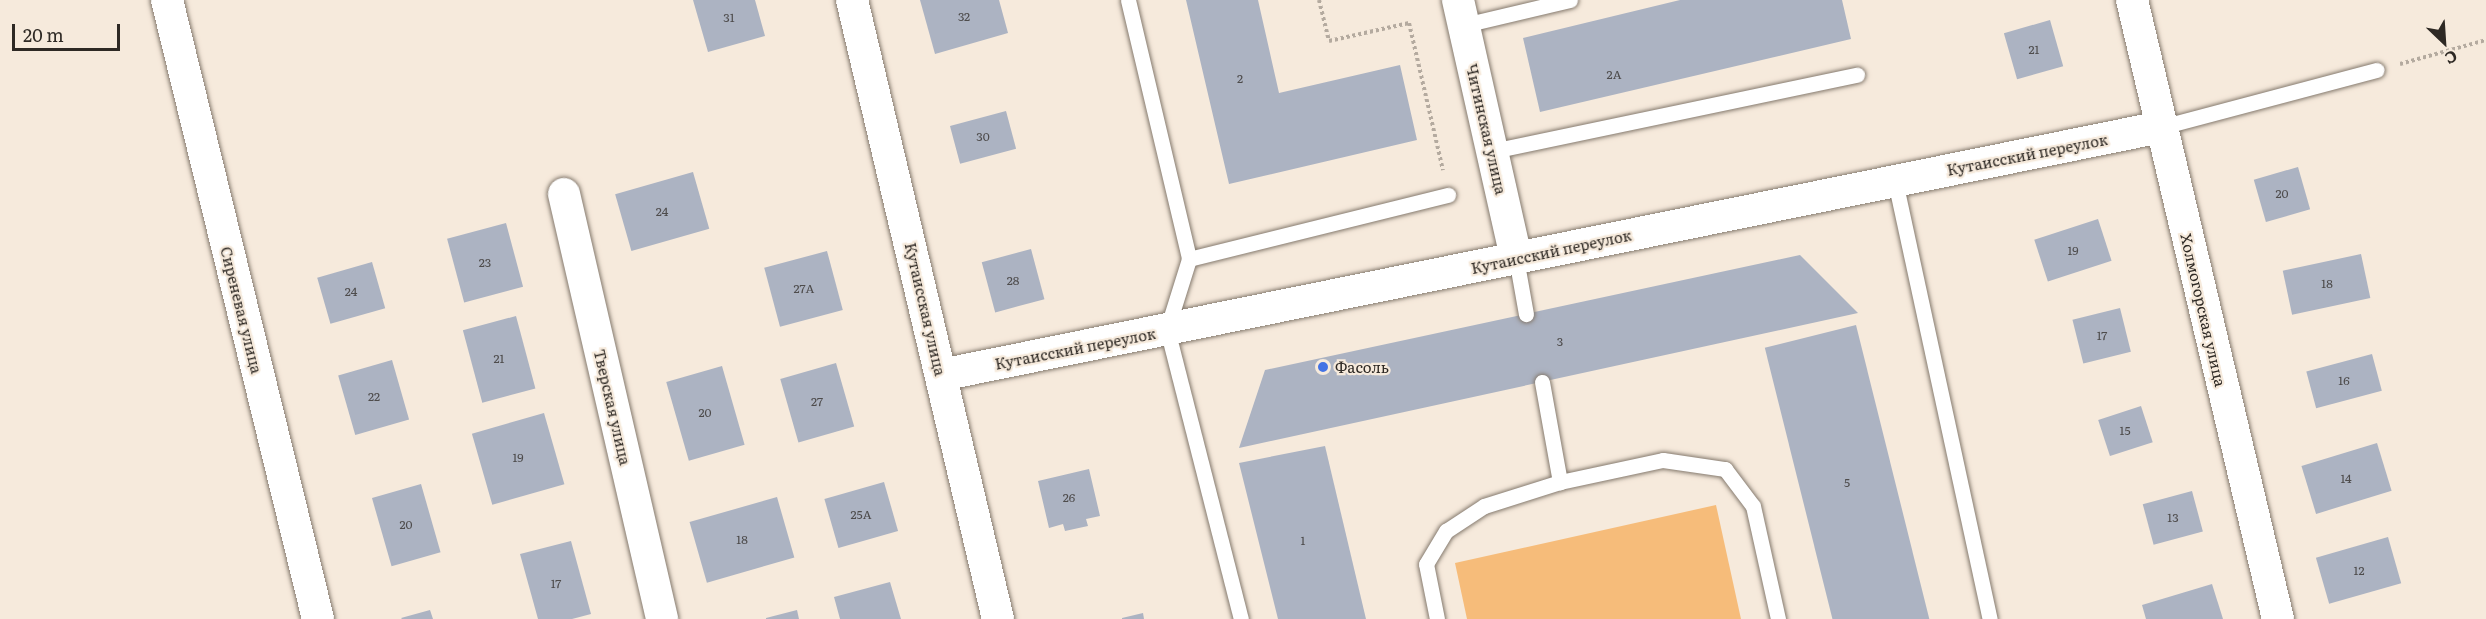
<!DOCTYPE html>
<html>
<head>
<meta charset="utf-8">
<style>
  body { margin:0 }
  #map { position:relative; width:2486px; height:619px; overflow:hidden; background:#f6eadc; font-family:Literata,serif }
  div>[style] { position:absolute }
  [style*='--x'] { left:calc(var(--x)*1px); top:calc(var(--y)*1px); width:calc(var(--w)*1px); rotate:calc(var(--a)*1deg) }
  .green>* { inset:0; background:#f6bc7a }
  .building>* { inset:0; background:#acb3c2; transform-origin:0 0 }
  .path>* { height:4px; margin-top:-2px; transform-origin:0; background:repeating-linear-gradient(90deg,#b4aa9f 0 3px,transparent 0 6px) }
  .roads { filter:drop-shadow(0 0 2px #857a6e) drop-shadow(0 0 2px #857a6e) }
  .lane>* { height:15px; margin:-7.5px; padding:0 7.5px; transform-origin:7.5px; border-radius:7.5px; background:#fff }
  .street>* { height:32px; margin:-16px; padding:0 16px; transform-origin:16px; border-radius:16px; background:#fff }
  .dots>* { width:16px; height:16px; translate:-50% -50%; box-sizing:border-box; border:3px solid #f6eadc; border-radius:50% }
  span { translate:-50% -50%; white-space:nowrap; text-align:center; line-height:1.15; -webkit-text-stroke:4.5px #f6eadc; paint-order:stroke }
  .number-label { font-size:12px; color:#4e4c4c }
  .number-label span { -webkit-text-stroke-width:0 }
  .street-label { font-size:15px; color:#2e2924 }
  .poi-label { font-size:15px; color:#2e2924 }
  .left { translate:0 -50%; text-align:left }
  .north { position:absolute; left:2414px; top:12px; width:60px; height:60px; -webkit-text-stroke:4px #f6eadc; paint-order:stroke; rotate:155deg; font-size:16px; font-weight:700; line-height:24px; text-align:center; color:#2e2924 }
  .north::after { content:''; display:block; margin:auto; width:21px; height:27px; background:#2e2924; clip-path:polygon(50% 0,100% 100%,50% 72%,0 100%) }
  .scale { position:absolute; left:12px; top:24px; width:108px; height:27px; box-sizing:border-box; border:3px solid #2e2924; border-top:0; padding-left:8px; font-size:18px; line-height:21px; white-space:nowrap; color:#2e2924; -webkit-text-stroke:4px #f6eadc; paint-order:stroke }
</style>
</head>
<body>
<div id="map">
  <div class="green">
    <div style="clip-path:polygon(1716px 505px,1741px 619px,1467px 619px,1455px 563px)"></div>
  </div>
  <div class="building">
    <div style="clip-path:polygon(693px 0,755px 0,765px 36px,708px 52px)"></div>
    <div style="clip-path:polygon(920px 0,999px 0,1008px 33px,935px 54px)"></div>
    <div style="clip-path:polygon(1186px 0,1258px 0,1279px 93px,1400px 65px,1417px 140px,1229px 184px)"></div>
    <div style="clip-path:polygon(1680px 0,1842px 0,1851px 39px,1540px 112px,1523px 38px)"></div>
    <div style="left:2050px;top:20px;width:48px;height:48px;rotate:74deg"></div>
    <div style="left:1006px;top:111px;width:39px;height:58px;rotate:75deg"></div>
    <div style="left:2298px;top:167px;width:44px;height:46px;rotate:74deg"></div>
    <div style="left:693px;top:172px;width:59px;height:81px;rotate:74deg"></div>
    <div style="left:2098px;top:219px;width:44px;height:67px;rotate:72deg"></div>
    <div style="left:506px;top:223px;width:66px;height:61px;rotate:75deg"></div>
    <div style="left:1031px;top:249px;width:52px;height:51px;rotate:75deg"></div>
    <div style="left:827px;top:251px;width:61px;height:65px;rotate:75deg"></div>
    <div style="left:2361px;top:254px;width:45px;height:80px;rotate:78deg"></div>
    <div style="clip-path:polygon(1800px 255px,1858px 313px,1239px 448px,1265px 370px)"></div>
    <div style="left:372px;top:262px;width:48px;height:57px;rotate:74deg"></div>
    <div style="left:2120px;top:308px;width:45px;height:49px;rotate:76deg"></div>
    <div style="left:516px;top:316px;width:75px;height:55px;rotate:75deg"></div>
    <div style="left:1856px;top:325px;width:303px;height:94px;rotate:76deg"></div>
    <div style="left:2372px;top:354px;width:38px;height:68px;rotate:75deg"></div>
    <div style="left:392px;top:360px;width:62px;height:56px;rotate:74deg"></div>
    <div style="left:836px;top:363px;width:66px;height:58px;rotate:74deg"></div>
    <div style="left:722px;top:366px;width:82px;height:58px;rotate:74deg"></div>
    <div style="left:2141px;top:406px;width:38px;height:45px;rotate:72deg"></div>
    <div style="left:544px;top:413px;width:74px;height:75px;rotate:74deg"></div>
    <div style="left:2377px;top:443px;width:50px;height:79px;rotate:73deg"></div>
    <div style="clip-path:polygon(1325px 446px,1366px 619px,1278px 619px,1239px 463px)"></div>
    <div style="clip-path:polygon(1089px 469px,1100px 516px,1086px 519px,1088px 526px,1065px 531px,1063px 524px,1049px 528px,1038px 481px)"></div>
    <div style="left:884px;top:482px;width:51px;height:62px;rotate:74deg"></div>
    <div style="left:421px;top:484px;width:71px;height:51px;rotate:74deg"></div>
    <div style="left:2192px;top:491px;width:42px;height:51px;rotate:75deg"></div>
    <div style="left:777px;top:497px;width:63px;height:91px;rotate:74deg"></div>
    <div style="left:2388px;top:537px;width:48px;height:75px;rotate:74deg"></div>
    <div style="clip-path:polygon(571px 541px,591px 614px,572px 619px,538px 619px,520px 554px)"></div>
    <div style="clip-path:polygon(890px 582px,901px 619px,840px 619px,834px 597px)"></div>
    <div style="clip-path:polygon(2212px 584px,2223px 619px,2146px 619px,2142px 605px)"></div>
    <div style="clip-path:polygon(430px 610px,433px 619px,402px 619px,401px 618px)"></div>
    <div style="clip-path:polygon(797px 610px,799px 619px,766px 619px,766px 618px)"></div>
    <div style="clip-path:polygon(1143px 613px,1144px 619px,1122px 619px,1122px 618px)"></div>
  </div>
  <div class="path">
    <div style="--x:1319;--y:0;--w:42;--a:76.3"></div>
    <div style="--x:1329;--y:41;--w:82;--a:-12.7"></div>
    <div style="--x:1409;--y:23;--w:151;--a:77"></div>
    <div style="--x:2400;--y:64;--w:89;--a:-15.6"></div>
  </div>
  <div class="roads">
    <div class="lane">
      <div style="--x:1128;--y:0;--w:266;--a:76.7"></div>
      <div style="--x:1189;--y:259;--w:73;--a:107.4"></div>
      <div style="--x:1167;--y:329;--w:299;--a:75.7"></div>
      <div style="--x:1464;--y:25;--w:109;--a:-13.3"></div>
      <div style="--x:2161;--y:127;--w:223;--a:-14.8"></div>
      <div style="--x:1492;--y:151;--w:373;--a:-11.8"></div>
      <div style="--x:1895;--y:181;--w:448;--a:77.8"></div>
      <div style="--x:1516;--y:258;--w:57;--a:79.9"></div>
      <div style="--x:1189;--y:259;--w:267;--a:-13.9"></div>
      <div style="--x:1542;--y:382;--w:102;--a:79.8"></div>
      <div style="--x:1437;--y:619;--w:56;--a:-101.3"></div>
      <div style="--x:1426;--y:564;--w:39;--a:-59"></div>
      <div style="--x:1446;--y:531;--w:45;--a:-33.3"></div>
      <div style="--x:1484;--y:506;--w:80;--a:-17.5"></div>
      <div style="--x:1560;--y:482;--w:105;--a:-12.1"></div>
      <div style="--x:1663;--y:460;--w:63;--a:8.3"></div>
      <div style="--x:1725;--y:469;--w:46;--a:52.9"></div>
      <div style="--x:1753;--y:506;--w:116;--a:77.5"></div>
    </div>
    <div class="street">
      <div style="--x:167;--y:0;--w:637;--a:76.29"></div>
      <div style="--x:852;--y:0;--w:636;--a:76.73"></div>
      <div style="--x:1458;--y:0;--w:264;--a:77.3"></div>
      <div style="--x:2132;--y:0;--w:636;--a:76.73"></div>
      <div style="--x:564;--y:194;--w:436;--a:77"></div>
      <div style="--x:941;--y:375;--w:1245;--a:-11.49"></div>
    </div>
  </div>
  <div class="dots">
    <div style="left:1323px;top:367px;background:#4473e4"></div>
  </div>
  <div class="number-label">
    <span style="left:964px;top:17px">32</span>
    <span style="left:729px;top:18px">31</span>
    <span style="left:2034px;top:50px">21</span>
    <span style="left:1614px;top:75px">2А</span>
    <span style="left:1240px;top:79px">2</span>
    <span style="left:983px;top:137px">30</span>
    <span style="left:2282px;top:194px">20</span>
    <span style="left:662px;top:212px">24</span>
    <span style="left:2073px;top:251px">19</span>
    <span style="left:485px;top:263px">23</span>
    <span style="left:1013px;top:281px">28</span>
    <span style="left:2327px;top:284px">18</span>
    <span style="left:804px;top:289px">27А</span>
    <span style="left:351px;top:292px">24</span>
    <span style="left:2102px;top:336px">17</span>
    <span style="left:1560px;top:342px">3</span>
    <span style="left:499px;top:359px">21</span>
    <span style="left:2344px;top:381px">16</span>
    <span style="left:374px;top:397px">22</span>
    <span style="left:817px;top:402px">27</span>
    <span style="left:705px;top:413px">20</span>
    <span style="left:2125px;top:431px">15</span>
    <span style="left:518px;top:458px">19</span>
    <span style="left:2346px;top:479px">14</span>
    <span style="left:1847px;top:483px">5</span>
    <span style="left:1069px;top:498px">26</span>
    <span style="left:861px;top:515px">25А</span>
    <span style="left:2173px;top:518px">13</span>
    <span style="left:406px;top:525px">20</span>
    <span style="left:742px;top:540px">18</span>
    <span style="left:1303px;top:541px">1</span>
    <span style="left:2359px;top:571px">12</span>
    <span style="left:556px;top:584px">17</span>
  </div>
  <div class="street-label">
    <span style="left:1487px;top:129px;rotate:77deg">Читинская улица</span>
    <span style="left:2027px;top:154px;rotate:-11deg">Кутаисский переулок</span>
    <span style="left:1551px;top:251px;rotate:-12deg">Кутаисский переулок</span>
    <span style="left:926px;top:309px;rotate:77deg">Кутаисская улица</span>
    <span style="left:242px;top:310px;rotate:76deg">Сиреневая улица</span>
    <span style="left:2204px;top:310px;rotate:77deg">Холмогорская улица</span>
    <span style="left:1075px;top:348px;rotate:-11deg">Кутаисский переулок</span>
    <span style="left:613px;top:407px;rotate:77deg">Тверская улица</span>
  </div>
  <div class="poi-label">
    <span class="left" style="left:1335px;top:367px">Фасоль</span>
  </div>
  <div class="north">С</div>
  <div class="scale">20 m</div>
</div>
</body>
</html>
